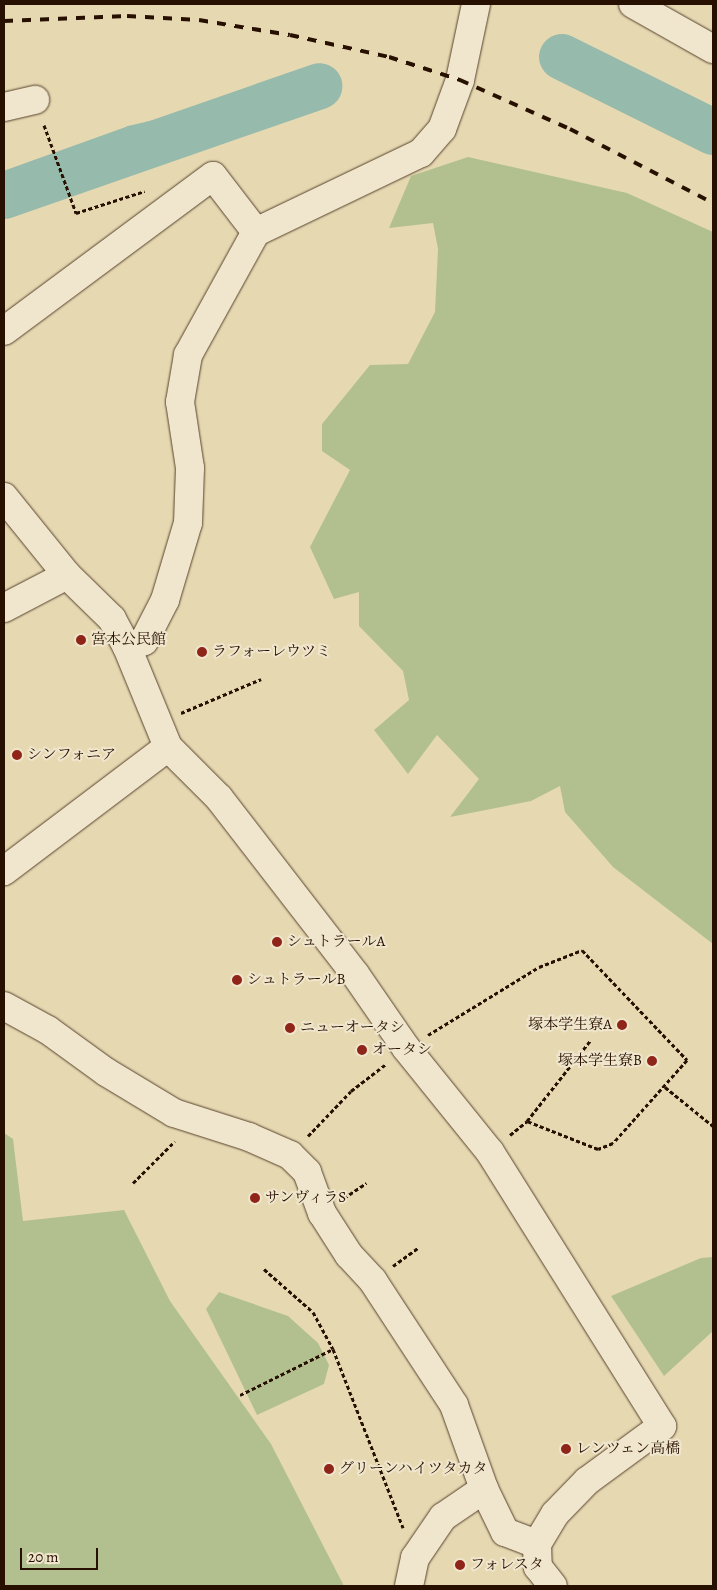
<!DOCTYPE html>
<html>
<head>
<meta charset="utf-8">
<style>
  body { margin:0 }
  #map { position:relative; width:717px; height:1590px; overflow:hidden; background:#e6d9b2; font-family:Alegreya,"Noto Serif JP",serif }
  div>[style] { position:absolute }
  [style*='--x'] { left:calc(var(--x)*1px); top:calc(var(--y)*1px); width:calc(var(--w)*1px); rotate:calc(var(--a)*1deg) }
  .green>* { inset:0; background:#b2c08f }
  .stream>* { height:8px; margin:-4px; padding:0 4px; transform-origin:4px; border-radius:4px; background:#96baab }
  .river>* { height:46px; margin:-23px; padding:0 23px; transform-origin:23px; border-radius:23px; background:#96baab }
  .path>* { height:3px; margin-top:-1.5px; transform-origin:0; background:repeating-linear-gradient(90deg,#281000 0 4px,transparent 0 6.5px) }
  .roads { filter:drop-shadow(0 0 1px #58422c) drop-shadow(0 0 1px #58422c) }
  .minor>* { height:28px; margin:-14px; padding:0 14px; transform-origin:14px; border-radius:14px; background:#efe6cd }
  .rail>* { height:4px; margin-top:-2px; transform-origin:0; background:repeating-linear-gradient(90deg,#281000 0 9px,transparent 0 18px) }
  .dots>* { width:14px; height:14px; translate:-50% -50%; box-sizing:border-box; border:2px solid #efe6cd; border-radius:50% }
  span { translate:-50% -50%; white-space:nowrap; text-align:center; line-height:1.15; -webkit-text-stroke:4px #efe6cd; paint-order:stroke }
  .poi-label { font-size:15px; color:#281000 }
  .left { translate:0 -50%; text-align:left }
  .right { translate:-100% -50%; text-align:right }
  .frame { position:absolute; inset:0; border:5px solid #281000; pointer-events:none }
  .scale { position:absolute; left:20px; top:1548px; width:78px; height:22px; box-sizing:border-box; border:2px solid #281000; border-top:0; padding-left:6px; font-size:15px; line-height:18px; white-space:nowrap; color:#281000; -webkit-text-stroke:4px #efe6cd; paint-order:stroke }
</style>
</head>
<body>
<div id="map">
  <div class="green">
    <div style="clip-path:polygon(468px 157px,627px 193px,713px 232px,713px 944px,613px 867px,565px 812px,560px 786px,531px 801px,450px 817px,479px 779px,437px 735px,408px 774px,374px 730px,409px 700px,403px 671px,359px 626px,359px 592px,334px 599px,310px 547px,350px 470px,322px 451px,322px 424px,370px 365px,408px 364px,435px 312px,438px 249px,433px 223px,389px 228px,411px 176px)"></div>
    <div style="clip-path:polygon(4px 1133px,13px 1139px,23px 1221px,124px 1210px,170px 1301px,271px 1444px,344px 1586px,4px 1586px)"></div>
    <div style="clip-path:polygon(713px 1257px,713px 1331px,664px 1376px,611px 1296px,701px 1258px)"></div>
    <div style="clip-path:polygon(219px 1292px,288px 1316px,318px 1343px,329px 1365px,324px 1384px,257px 1415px,206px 1309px)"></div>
  </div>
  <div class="stream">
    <div style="--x:4;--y:175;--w:133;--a:-19.8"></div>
    <div style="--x:129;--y:130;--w:195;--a:-13"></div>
  </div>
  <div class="river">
    <div style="--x:562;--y:57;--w:169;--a:26.4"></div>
    <div style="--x:4;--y:196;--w:334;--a:-19.2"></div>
  </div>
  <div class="path">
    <div style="--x:44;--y:125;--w:94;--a:70"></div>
    <div style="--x:76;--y:213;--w:72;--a:-17.7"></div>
    <div style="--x:181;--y:713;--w:87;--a:-23"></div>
    <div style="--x:428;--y:1035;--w:130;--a:-31.5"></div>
    <div style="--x:539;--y:967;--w:46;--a:-21.6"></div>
    <div style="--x:582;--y:950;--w:152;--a:46.3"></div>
    <div style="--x:687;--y:1060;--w:111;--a:131.7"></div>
    <div style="--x:613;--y:1143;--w:16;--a:158"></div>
    <div style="--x:598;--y:1149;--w:76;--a:-158.5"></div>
    <div style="--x:665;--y:1087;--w:62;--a:39.1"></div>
    <div style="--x:510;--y:1135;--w:22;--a:-39"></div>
    <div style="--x:527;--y:1121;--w:102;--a:-51.8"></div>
    <div style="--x:308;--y:1136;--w:62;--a:-46.3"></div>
    <div style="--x:351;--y:1091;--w:44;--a:-37.6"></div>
    <div style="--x:133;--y:1183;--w:59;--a:-45"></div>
    <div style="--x:344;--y:1198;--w:27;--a:-34"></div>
    <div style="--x:393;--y:1266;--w:32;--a:-36"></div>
    <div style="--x:264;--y:1269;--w:65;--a:41.3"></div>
    <div style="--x:313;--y:1312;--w:42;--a:61.6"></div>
    <div style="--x:333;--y:1349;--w:192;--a:68.6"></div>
    <div style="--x:240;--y:1395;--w:104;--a:-26.3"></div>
  </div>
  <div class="roads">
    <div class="minor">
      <div style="--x:633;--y:4;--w:92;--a:29.4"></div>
      <div style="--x:4;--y:107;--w:32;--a:-13"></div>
      <div style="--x:4;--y:331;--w:260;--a:-36.6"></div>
      <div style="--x:213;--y:176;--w:71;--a:52.5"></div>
      <div style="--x:4;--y:497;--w:100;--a:51.1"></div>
      <div style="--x:67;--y:575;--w:63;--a:44.4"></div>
      <div style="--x:112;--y:619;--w:32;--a:62"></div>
      <div style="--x:127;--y:647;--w:108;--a:67.7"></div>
      <div style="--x:168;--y:747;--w:206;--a:142.9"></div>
      <div style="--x:4;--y:608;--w:71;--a:-27.6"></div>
      <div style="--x:127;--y:647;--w:18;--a:-19"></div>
      <div style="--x:144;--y:641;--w:46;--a:-62.9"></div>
      <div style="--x:165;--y:600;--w:80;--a:-73.4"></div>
      <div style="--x:188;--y:523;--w:55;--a:-87.9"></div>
      <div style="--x:190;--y:468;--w:67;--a:-98.6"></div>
      <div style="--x:180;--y:402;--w:48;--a:-80.3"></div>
      <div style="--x:188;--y:355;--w:141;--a:-61.1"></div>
      <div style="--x:256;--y:232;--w:183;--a:-25.6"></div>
      <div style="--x:421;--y:153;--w:32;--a:-49"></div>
      <div style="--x:442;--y:129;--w:52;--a:-69.8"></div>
      <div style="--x:460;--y:80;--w:78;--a:-78.1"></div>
      <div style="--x:168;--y:747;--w:72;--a:45"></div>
      <div style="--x:219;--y:798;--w:222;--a:52.3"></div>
      <div style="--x:355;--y:974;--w:90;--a:55.4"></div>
      <div style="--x:406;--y:1048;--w:134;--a:51.1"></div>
      <div style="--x:490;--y:1152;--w:324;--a:57.9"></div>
      <div style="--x:662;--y:1426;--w:93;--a:143.7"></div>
      <div style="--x:587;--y:1481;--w:46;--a:134.1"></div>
      <div style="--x:555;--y:1514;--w:35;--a:121"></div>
      <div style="--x:537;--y:1544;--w:23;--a:88"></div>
      <div style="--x:538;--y:1567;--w:24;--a:52"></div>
      <div style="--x:4;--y:1006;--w:50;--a:28.6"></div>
      <div style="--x:48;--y:1030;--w:72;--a:35.9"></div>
      <div style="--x:106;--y:1072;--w:79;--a:31.1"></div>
      <div style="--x:174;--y:1113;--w:79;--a:17.7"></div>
      <div style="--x:249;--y:1137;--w:45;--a:23.7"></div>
      <div style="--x:290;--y:1155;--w:24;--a:45"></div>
      <div style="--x:307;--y:1172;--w:44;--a:69.9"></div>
      <div style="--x:322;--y:1213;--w:50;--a:57.3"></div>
      <div style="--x:349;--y:1255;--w:35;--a:47"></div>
      <div style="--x:373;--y:1281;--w:148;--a:56.8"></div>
      <div style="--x:454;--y:1405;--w:89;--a:70.3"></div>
      <div style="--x:484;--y:1489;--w:48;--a:64"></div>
      <div style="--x:505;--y:1532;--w:34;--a:21"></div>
      <div style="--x:409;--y:1586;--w:29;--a:-78"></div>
      <div style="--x:415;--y:1558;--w:50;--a:-55.7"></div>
      <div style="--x:443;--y:1517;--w:50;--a:-34.3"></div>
    </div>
  </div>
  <div class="rail">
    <div style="--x:4;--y:21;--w:123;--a:-2.3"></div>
    <div style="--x:127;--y:16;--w:72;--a:3.2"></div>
    <div style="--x:199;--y:20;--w:92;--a:9.4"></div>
    <div style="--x:290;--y:35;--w:101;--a:12.5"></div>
    <div style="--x:389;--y:57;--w:75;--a:17.9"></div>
    <div style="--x:460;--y:80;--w:120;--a:24"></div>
    <div style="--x:570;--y:129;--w:161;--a:27.4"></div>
  </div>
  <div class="dots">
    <div style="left:81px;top:640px;background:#8f2418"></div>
    <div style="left:202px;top:652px;background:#8f2418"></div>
    <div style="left:17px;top:755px;background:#8f2418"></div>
    <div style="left:277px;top:942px;background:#8f2418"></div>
    <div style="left:237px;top:980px;background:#8f2418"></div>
    <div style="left:622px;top:1025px;background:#8f2418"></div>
    <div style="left:290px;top:1028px;background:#8f2418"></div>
    <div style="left:362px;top:1050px;background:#8f2418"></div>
    <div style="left:652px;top:1061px;background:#8f2418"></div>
    <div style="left:255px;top:1198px;background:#8f2418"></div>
    <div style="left:566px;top:1449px;background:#8f2418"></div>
    <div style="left:329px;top:1469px;background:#8f2418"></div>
    <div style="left:460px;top:1565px;background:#8f2418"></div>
  </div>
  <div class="poi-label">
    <span class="left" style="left:91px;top:640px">宮本公民館</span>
    <span class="left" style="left:212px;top:652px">ラフォーレウツミ</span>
    <span class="left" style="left:27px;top:755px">シンフォニア</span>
    <span class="left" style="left:287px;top:942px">シュトラールA</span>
    <span class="left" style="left:247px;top:980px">シュトラールB</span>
    <span class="right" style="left:612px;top:1025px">塚本学生寮A</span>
    <span class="left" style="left:300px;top:1028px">ニューオータシ</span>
    <span class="left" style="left:372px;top:1050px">オータシ</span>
    <span class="right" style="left:642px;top:1061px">塚本学生寮B</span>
    <span class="left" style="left:265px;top:1198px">サンヴィラS</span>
    <span class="left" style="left:576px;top:1449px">レンツェン高橋</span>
    <span class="left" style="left:339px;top:1469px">グリーンハイツタカタ</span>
    <span class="left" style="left:470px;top:1565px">フォレスタ</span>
  </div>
  <div class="frame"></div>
  <div class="scale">20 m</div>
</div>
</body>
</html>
